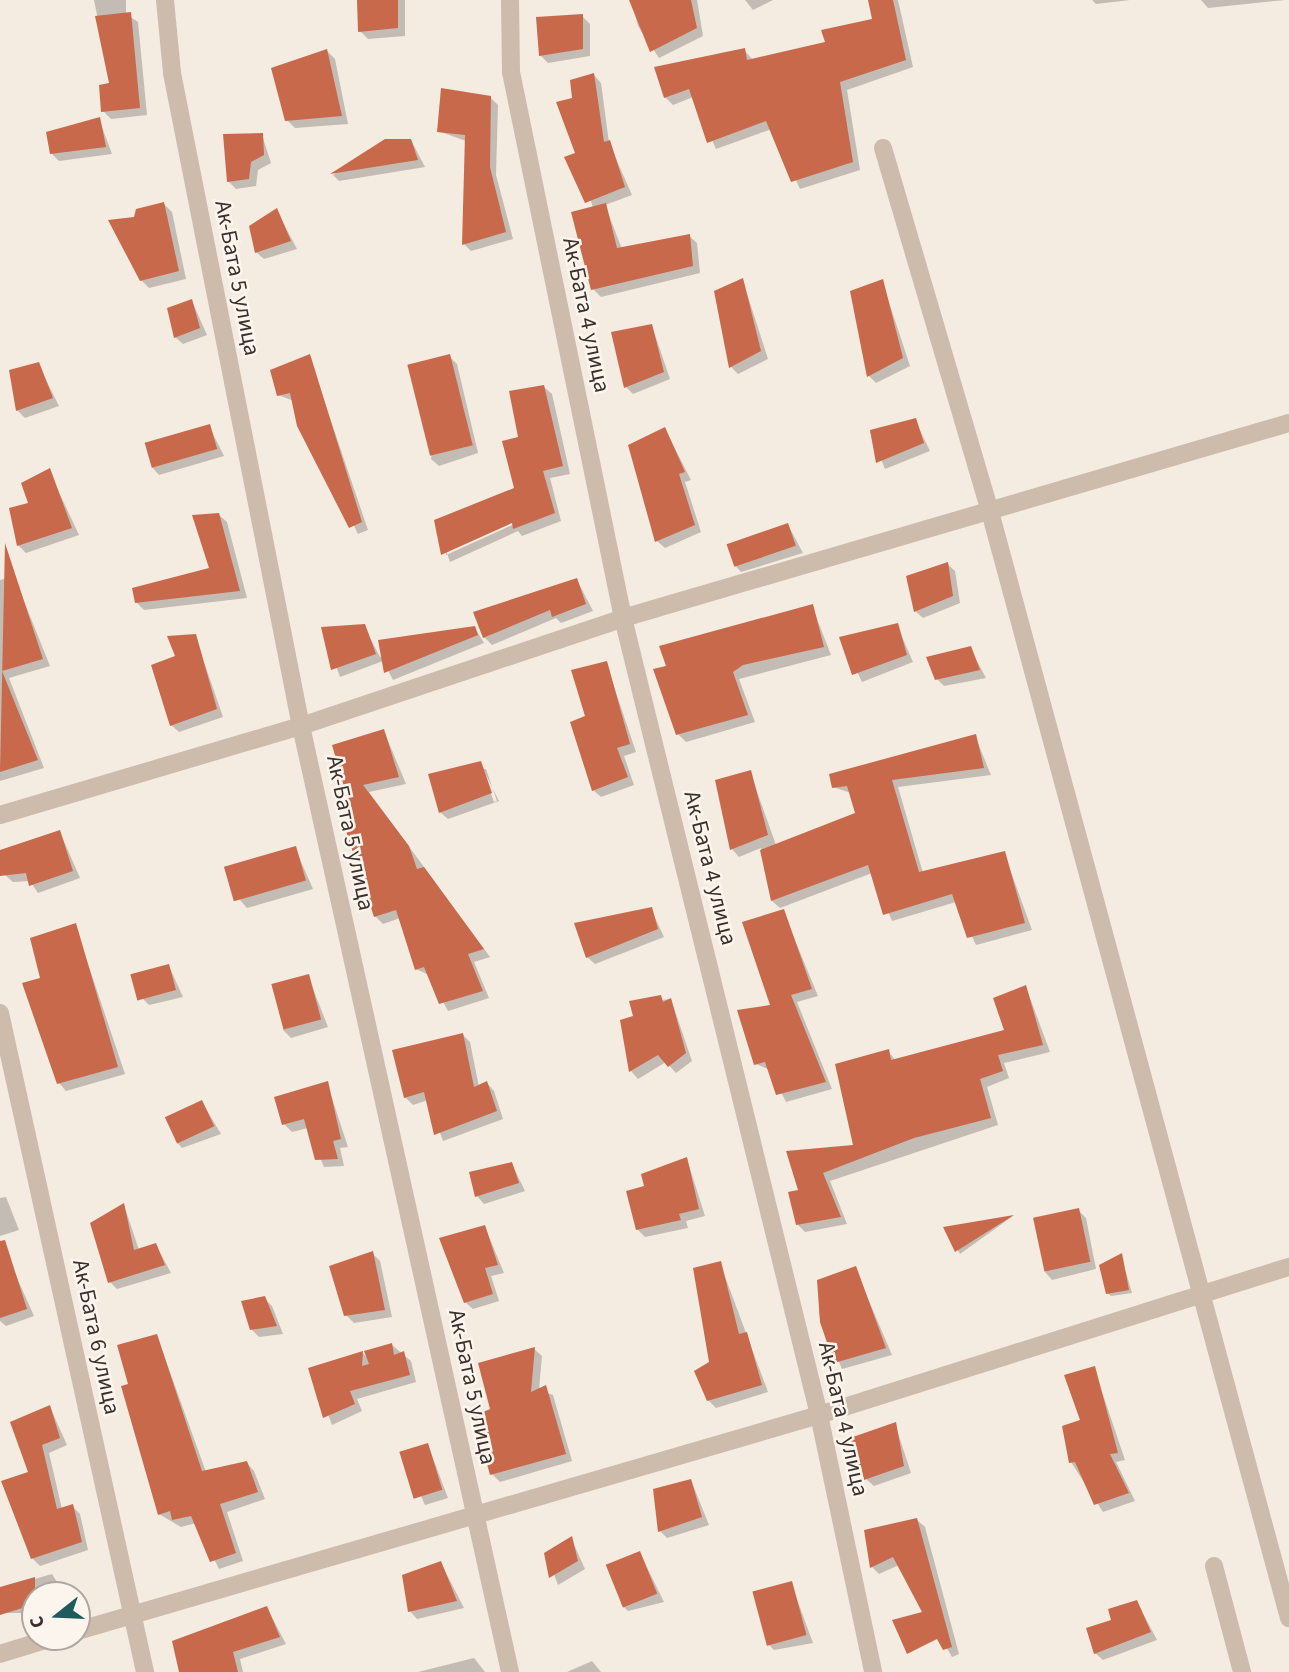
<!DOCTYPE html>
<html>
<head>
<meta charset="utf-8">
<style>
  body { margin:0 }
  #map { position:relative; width:1289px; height:1672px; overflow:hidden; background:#f4ebe1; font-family:"Source Sans 3",sans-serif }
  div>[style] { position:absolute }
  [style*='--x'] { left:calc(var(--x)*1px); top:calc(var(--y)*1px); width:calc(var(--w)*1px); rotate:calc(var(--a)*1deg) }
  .shadow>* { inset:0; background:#0003; transform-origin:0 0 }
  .building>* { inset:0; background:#c8694b; transform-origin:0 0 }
  .street>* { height:18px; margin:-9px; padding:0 9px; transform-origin:9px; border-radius:9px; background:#cdbbac }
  span { translate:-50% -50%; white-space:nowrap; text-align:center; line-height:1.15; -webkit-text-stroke:5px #fbf5ee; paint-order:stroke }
  .street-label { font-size:23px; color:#3b302b }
  .north { position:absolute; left:21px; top:1581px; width:70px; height:70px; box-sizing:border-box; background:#fbf5ee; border:2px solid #aea6a0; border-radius:50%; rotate:252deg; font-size:19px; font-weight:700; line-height:28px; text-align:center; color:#3b302b }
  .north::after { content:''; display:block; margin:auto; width:24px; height:32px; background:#1f5a5e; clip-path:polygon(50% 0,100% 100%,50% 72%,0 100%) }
</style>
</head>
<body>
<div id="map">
  <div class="shadow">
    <div style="clip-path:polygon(94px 0,126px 0,126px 14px,138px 22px,147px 115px,111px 119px,103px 111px,111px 85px)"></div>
    <div style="clip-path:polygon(359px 0,405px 0,405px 36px,368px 39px,360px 31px)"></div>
    <div style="clip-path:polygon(631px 0,697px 0,703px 36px,659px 58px,638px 26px)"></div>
    <div style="clip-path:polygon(745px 0,773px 0,753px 10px)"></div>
    <div style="clip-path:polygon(869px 0,898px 0,913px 67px,847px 90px,860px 170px,800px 189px,772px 129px,716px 149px,693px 97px,673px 105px,665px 97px,744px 50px,753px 60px,827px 43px,874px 20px)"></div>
    <div style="clip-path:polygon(1092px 0,1130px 0,1096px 4px)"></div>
    <div style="clip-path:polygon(1201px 0,1285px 0,1208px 8px)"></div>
    <div style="clip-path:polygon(582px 16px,590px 24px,590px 56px,548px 63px,540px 55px)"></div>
    <div style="clip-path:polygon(327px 51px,335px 59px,348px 124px,295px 128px,287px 120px)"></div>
    <div style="clip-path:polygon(594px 75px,601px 83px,609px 143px,632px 195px,605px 205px,622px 249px,689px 236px,697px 243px,700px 273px,601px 297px,593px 289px,593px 208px,577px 154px,574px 99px)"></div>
    <div style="clip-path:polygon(491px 98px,498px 105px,496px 175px,513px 239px,471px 251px,464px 244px,466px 141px,438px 131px)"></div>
    <div style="clip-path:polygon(99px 119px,112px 154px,59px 161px,51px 153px)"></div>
    <div style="clip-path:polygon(262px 135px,271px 163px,258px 170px,256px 186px,236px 189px,228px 181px)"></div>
    <div style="clip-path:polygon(386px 140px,411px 140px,425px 167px,339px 181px,333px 175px)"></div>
    <div style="clip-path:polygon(164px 204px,172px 212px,186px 279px,149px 288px,141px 280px,136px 218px)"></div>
    <div style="clip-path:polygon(277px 211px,297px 249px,264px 259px,256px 252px)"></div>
    <div style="clip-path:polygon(743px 281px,768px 359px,738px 374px,731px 367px)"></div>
    <div style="clip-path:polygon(882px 281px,910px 366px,876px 383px,869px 376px,852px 292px)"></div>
    <div style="clip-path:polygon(192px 301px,207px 335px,183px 344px,175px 337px)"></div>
    <div style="clip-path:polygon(652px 326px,670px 379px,633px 394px,626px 387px)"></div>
    <div style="clip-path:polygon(309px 356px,368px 530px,358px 534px,294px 401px,278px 395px)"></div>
    <div style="clip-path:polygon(449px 356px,457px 364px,478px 453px,439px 466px,431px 459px)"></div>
    <div style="clip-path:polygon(38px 364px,59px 406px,25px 418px,17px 410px)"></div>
    <div style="clip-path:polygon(evenodd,544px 387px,552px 394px,570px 474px,550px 478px,561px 521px,522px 536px,518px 531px,450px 562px,436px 521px,516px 489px,520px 438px,544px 387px,519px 518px,521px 521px,446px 555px,446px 551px,519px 518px)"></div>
    <div style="clip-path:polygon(915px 420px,930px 451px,885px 469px,870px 432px)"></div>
    <div style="clip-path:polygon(209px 426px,224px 456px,159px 475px,152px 467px)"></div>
    <div style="clip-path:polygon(665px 429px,691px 480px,685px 482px,701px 532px,665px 548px,657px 541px)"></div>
    <div style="clip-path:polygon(49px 471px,79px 535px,26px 553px,18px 545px)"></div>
    <div style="clip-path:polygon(219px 515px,227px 522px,247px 598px,144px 610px,136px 602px,211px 569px)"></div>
    <div style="clip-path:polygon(788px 525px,803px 553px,741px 572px,734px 564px)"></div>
    <div style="clip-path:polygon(947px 564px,955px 571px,960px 603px,923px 618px,915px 611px)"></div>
    <div style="clip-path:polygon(14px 576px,50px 666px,9px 678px,44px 768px,0 781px,0 580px)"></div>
    <div style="clip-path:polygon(577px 580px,593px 611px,561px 623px,556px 618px,492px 645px,484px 637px)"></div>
    <div style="clip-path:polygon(812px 606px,831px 655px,739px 679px,755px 722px,686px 742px,678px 734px,668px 667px)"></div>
    <div style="clip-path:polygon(897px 625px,913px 662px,862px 682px,841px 638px)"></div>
    <div style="clip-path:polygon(364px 626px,380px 657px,475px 628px,484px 643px,393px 680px,383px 661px,340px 677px,323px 629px)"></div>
    <div style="clip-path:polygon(195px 636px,223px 717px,179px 732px,171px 725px,178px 657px)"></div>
    <div style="clip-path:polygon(970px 648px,986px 678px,944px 686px,937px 679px)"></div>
    <div style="clip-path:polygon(606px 663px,636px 752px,624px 756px,634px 785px,601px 797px,593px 790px,587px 717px)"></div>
    <div style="clip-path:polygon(384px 731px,406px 784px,369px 792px,490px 957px,474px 962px,489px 998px,448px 1011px,429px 975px,416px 969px,400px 918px,383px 924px,375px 916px,335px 747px)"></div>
    <div style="clip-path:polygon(975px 736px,991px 775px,898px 787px,923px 873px,1004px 853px,1032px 930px,976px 945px,956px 902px,892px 921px,872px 873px,780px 908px,772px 901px,761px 848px,739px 857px,732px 849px,750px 772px,776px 845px,857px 814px,851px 793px,833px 787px)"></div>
    <div style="clip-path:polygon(evenodd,480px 763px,499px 801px,448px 819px,440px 812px,480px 763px,482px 769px,486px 769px,497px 801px,494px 802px,482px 769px)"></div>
    <div style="clip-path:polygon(60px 832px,80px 878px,38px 893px,30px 881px,13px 882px,5px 875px,0 852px)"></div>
    <div style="clip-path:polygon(295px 848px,313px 889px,247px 908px,240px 900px)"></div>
    <div style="clip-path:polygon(651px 909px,664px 937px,595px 964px,587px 957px)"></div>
    <div style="clip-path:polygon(783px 911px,818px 996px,797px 1002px,832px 1089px,786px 1102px,770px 1070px,756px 1064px,772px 1007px)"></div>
    <div style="clip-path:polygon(75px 925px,125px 1074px,66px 1091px,59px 1083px,42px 979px)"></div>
    <div style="clip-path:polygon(169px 966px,183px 997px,149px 1005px,141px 997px)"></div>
    <div style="clip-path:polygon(308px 976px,328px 1027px,291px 1038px,283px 1030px)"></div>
    <div style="clip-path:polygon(1026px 987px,1050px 1052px,1004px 1063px,1009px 1078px,987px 1087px,998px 1125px,830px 1181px,847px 1224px,805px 1232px,797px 1224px,800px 1191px,855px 1146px,888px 1051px,896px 1061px,1006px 1031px)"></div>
    <div style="clip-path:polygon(671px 999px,692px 1061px,676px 1073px,666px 1062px,638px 1079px,631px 1071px,622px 1021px,636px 1017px,631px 1003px)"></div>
    <div style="clip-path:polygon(462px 1034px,470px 1042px,479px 1087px,487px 1083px,494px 1091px,503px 1119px,443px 1141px,428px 1100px,413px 1105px,405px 1097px)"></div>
    <div style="clip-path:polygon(327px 1083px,348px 1147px,340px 1148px,344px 1166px,324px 1167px,308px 1128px,292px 1132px,284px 1124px)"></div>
    <div style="clip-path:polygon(202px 1102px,221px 1134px,182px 1148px,175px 1140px)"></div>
    <div style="clip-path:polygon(687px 1159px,705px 1216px,686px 1221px,688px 1228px,645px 1237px,637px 1229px,646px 1187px)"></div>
    <div style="clip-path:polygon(512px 1164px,525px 1191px,484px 1204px,477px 1196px)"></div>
    <div style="clip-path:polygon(6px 1197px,19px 1230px,0 1236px,0 1198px)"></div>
    <div style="clip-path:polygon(124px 1205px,139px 1250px,156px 1245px,171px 1273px,117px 1289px,110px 1282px)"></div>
    <div style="clip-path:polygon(1078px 1210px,1086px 1218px,1096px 1269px,1052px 1280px,1045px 1272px)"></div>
    <div style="clip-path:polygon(1013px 1216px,960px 1254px,945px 1228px)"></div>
    <div style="clip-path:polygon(485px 1227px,504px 1273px,491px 1276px,499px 1301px,473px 1309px,465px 1302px)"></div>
    <div style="clip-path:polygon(372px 1253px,380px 1261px,392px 1317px,354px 1323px,346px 1315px)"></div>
    <div style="clip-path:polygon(1121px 1255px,1132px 1293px,1111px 1296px,1107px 1293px)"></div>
    <div style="clip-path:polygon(720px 1263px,768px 1392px,716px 1408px,708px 1400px)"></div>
    <div style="clip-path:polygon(855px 1268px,892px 1355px,842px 1369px,819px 1313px,819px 1281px)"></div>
    <div style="clip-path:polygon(14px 1271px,34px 1316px,6px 1326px,0 1321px,0 1280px)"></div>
    <div style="clip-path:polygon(264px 1298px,272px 1306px,283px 1334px,259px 1337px,252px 1330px)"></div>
    <div style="clip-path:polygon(157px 1336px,206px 1472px,247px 1463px,254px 1471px,265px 1499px,227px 1512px,243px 1561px,219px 1569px,196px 1523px,181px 1527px,159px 1514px,130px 1386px)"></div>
    <div style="clip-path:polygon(392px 1345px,411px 1361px,416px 1382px,357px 1399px,362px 1411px,332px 1425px,311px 1369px,363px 1353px,369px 1360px)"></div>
    <div style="clip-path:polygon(534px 1349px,542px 1356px,539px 1390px,553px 1395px,572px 1461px,500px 1482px,492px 1474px,492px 1410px)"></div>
    <div style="clip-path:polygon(1094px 1368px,1125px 1460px,1116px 1462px,1135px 1501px,1103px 1512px,1071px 1462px)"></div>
    <div style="clip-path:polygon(50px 1407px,67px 1445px,49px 1453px,62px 1509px,72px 1506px,80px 1514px,88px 1550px,40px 1566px,32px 1558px,30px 1474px)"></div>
    <div style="clip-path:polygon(895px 1424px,911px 1473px,874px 1486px,866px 1479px)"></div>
    <div style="clip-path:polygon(428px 1445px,448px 1498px,425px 1505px,403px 1456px)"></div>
    <div style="clip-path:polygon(691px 1480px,709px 1525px,667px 1538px,660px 1531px)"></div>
    <div style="clip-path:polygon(917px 1520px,925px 1527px,959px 1654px,952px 1657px,899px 1565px,879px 1574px,872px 1567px)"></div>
    <div style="clip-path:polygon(571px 1538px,585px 1569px,558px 1585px,546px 1553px)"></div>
    <div style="clip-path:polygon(640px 1553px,664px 1602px,628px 1611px,621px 1604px)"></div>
    <div style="clip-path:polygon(441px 1563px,464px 1608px,417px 1619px,410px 1611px)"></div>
    <div style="clip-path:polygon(52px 1574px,63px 1592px,35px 1595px,35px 1602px,0 1614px,0 1589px)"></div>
    <div style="clip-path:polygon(791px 1583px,813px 1643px,774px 1650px,766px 1642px)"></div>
    <div style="clip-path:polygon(1137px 1602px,1157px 1640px,1103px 1660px,1095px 1653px,1113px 1621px)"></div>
    <div style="left:35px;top:1605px;width:8px;height:37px;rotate:90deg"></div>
    <div style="clip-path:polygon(267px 1608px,286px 1644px,240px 1659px,243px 1672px,183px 1672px)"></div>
    <div style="clip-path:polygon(474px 1658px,485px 1672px,418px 1672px)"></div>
    <div style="clip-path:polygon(592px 1661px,601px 1672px,567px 1672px)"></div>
  </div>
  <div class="building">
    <div style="clip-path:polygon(357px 0,398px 0,398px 28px,358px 32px)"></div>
    <div style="clip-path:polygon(629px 0,691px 0,697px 28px,650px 52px)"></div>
    <div style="clip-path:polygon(868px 0,893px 0,906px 60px,840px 82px,853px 162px,791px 182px,766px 121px,707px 143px,689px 89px,664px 98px,654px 67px,745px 48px,747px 60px,825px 42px,821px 30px,872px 19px)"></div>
    <div style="clip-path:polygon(131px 12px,140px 108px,101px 112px,99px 85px,109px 83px,95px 16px)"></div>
    <div style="clip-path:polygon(583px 14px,583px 49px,539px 56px,536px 17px)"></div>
    <div style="clip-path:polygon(327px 49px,342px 116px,285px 121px,271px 68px)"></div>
    <div style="clip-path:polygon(594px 73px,604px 142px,610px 140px,625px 187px,585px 203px,564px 157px,575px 153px,556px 102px,572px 98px,570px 80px)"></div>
    <div style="clip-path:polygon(441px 88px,491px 96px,490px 167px,506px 232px,462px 245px,465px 135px,437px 132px)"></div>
    <div style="clip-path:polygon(100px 117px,106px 147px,50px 154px,46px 132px)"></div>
    <div style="clip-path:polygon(263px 133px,264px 155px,251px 162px,249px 179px,227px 182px,223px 134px)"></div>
    <div style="clip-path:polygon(385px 139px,411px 139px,418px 160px,330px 174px)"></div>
    <div style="clip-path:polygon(164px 202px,179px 271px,140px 281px,108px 220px,134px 217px,136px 209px)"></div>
    <div style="clip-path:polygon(606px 203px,617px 248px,690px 234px,693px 266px,591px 290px,571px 212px)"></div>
    <div style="clip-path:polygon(277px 208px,291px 241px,255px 253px,249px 226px)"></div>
    <div style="clip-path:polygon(743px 278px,761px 351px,729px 368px,714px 291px)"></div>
    <div style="clip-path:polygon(883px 279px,903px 358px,867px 377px,850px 291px)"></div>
    <div style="clip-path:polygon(192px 299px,200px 328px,174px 338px,167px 308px)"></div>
    <div style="clip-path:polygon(652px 324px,664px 372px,624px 388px,611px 332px)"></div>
    <div style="clip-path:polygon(310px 354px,362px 522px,349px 528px,297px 426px,290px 393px,277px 396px,270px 370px)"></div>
    <div style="left:450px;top:354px;width:94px;height:44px;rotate:76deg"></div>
    <div style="clip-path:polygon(39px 362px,53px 398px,16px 411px,9px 370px)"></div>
    <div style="clip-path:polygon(544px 385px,563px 466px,543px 471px,555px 513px,513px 529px,512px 523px,441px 555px,434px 520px,514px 488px,502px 441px,518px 437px,509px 391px)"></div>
    <div style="clip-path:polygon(916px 418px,924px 443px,876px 463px,870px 430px)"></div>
    <div style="left:210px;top:424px;width:26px;height:68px;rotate:74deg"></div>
    <div style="clip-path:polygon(665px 427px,685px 472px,679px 474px,695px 525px,655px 542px,628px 445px)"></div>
    <div style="clip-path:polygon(50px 468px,72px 528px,17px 546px,9px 508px,28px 503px,21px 483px)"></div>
    <div style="clip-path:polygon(219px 513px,240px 591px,135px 603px,132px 588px,209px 568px,192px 515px)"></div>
    <div style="left:788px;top:523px;width:24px;height:65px;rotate:71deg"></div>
    <div style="clip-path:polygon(5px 543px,43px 659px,2px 671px,38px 760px,0 772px)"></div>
    <div style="clip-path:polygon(948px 562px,953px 596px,914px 612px,906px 576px)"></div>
    <div style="clip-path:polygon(577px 578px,586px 604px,552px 617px,550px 610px,483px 638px,473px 612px)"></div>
    <div style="clip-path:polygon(813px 604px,824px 647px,743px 665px,733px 672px,748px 715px,676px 735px,653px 669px,666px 666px,659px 646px)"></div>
    <div style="clip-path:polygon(898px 623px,907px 655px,852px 675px,839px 637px)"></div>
    <div style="clip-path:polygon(365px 624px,376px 654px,331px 670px,321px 627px)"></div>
    <div style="clip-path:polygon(475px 626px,478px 635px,384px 673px,378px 640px)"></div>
    <div style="clip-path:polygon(196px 634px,217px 709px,170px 726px,151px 665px,175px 656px,167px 636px)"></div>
    <div style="clip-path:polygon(971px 646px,980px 670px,935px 680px,926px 657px)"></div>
    <div style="clip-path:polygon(607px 661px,630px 744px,617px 748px,628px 777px,592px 791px,570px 722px,585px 716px,571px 670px)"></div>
    <div style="clip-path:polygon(384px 729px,399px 777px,363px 785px,409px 846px,417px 869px,424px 867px,484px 949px,468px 954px,483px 991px,439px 1004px,424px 967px,415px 970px,396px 910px,374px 917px,346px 831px,356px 828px,332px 745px)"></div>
    <div style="clip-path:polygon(976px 734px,984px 768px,892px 780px,919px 872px,1005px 851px,1025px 923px,967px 938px,952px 894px,883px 915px,868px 865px,771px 901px,760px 850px,855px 813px,847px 786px,832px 788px,829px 774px)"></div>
    <div style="clip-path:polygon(481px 761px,492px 793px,439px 813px,428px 774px)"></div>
    <div style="clip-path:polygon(751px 770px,768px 835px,730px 850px,715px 780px)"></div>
    <div style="clip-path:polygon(60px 830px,73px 871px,29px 886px,26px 873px,0 876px,0 850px)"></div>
    <div style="left:296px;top:846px;width:36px;height:75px;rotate:74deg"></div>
    <div style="clip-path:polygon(652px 907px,658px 929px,586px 958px,574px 923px)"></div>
    <div style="clip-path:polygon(784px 909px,812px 989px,791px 995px,826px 1082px,776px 1095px,765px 1062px,754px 1065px,737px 1010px,770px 1005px,742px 922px)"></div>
    <div style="clip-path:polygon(76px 923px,118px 1067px,57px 1084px,22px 983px,40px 978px,30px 938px)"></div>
    <div style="left:169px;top:964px;width:27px;height:40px;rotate:75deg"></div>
    <div style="left:309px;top:974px;width:47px;height:39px;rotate:75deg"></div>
    <div style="clip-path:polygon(1026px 985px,1043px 1045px,998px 1055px,1003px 1071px,980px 1079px,991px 1118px,914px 1138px,823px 1173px,841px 1217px,796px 1225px,788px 1192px,798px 1190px,786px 1151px,853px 1145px,835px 1064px,889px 1049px,891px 1060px,1004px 1030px,993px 998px)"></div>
    <div style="clip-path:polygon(661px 995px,663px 1002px,671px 998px,686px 1053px,668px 1067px,658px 1055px,629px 1072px,620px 1020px,633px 1016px,629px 1001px)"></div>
    <div style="clip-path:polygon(463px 1033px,474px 1087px,487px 1081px,497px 1111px,434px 1135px,424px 1092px,404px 1098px,392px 1050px)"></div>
    <div style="clip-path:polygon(328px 1081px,341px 1139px,333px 1141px,338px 1159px,315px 1160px,304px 1119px,282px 1125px,274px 1097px)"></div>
    <div style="left:202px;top:1100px;width:29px;height:41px;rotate:65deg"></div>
    <div style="clip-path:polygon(687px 1157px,699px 1209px,679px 1214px,681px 1220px,636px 1230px,626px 1191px,644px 1186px,641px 1174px)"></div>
    <div style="clip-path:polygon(512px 1162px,519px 1183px,475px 1197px,469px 1172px)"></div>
    <div style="clip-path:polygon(124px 1203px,134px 1250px,156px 1243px,165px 1265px,108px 1283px,90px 1223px)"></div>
    <div style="left:1079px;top:1208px;width:55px;height:47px;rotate:78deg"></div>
    <div style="clip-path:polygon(1014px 1215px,955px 1252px,943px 1227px)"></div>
    <div style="clip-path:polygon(485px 1225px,498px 1265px,485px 1268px,493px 1294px,464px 1303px,439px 1238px)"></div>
    <div style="clip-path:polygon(5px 1240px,27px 1309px,0 1318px,0 1241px)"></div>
    <div style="clip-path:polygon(373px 1251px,385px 1310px,344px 1316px,329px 1266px)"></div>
    <div style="clip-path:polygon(1122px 1253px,1129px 1290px,1106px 1294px,1099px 1265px)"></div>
    <div style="clip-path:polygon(721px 1261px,739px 1334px,747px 1332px,762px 1385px,707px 1401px,694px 1371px,709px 1362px,693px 1268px)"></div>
    <div style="clip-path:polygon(856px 1266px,886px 1348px,834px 1363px,820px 1322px,817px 1280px)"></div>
    <div style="clip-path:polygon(265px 1296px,277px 1326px,250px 1330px,241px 1301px)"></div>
    <div style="clip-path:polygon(157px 1334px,202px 1471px,247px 1461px,258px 1492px,220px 1504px,236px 1553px,210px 1562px,191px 1516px,172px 1520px,170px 1511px,158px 1515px,121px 1386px,128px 1384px,117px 1345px)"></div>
    <div style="clip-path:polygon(392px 1343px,394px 1355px,404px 1351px,410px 1375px,350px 1391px,355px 1404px,323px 1418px,308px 1368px,363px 1351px,362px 1366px,369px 1364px,364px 1351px)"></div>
    <div style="clip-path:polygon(535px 1347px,531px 1392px,546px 1385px,566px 1454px,490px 1475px,474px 1416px,490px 1409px,478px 1363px)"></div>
    <div style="clip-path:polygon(1095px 1366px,1118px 1453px,1110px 1454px,1129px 1493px,1094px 1505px,1075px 1462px,1069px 1463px,1062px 1426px,1080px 1420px,1064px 1375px)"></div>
    <div style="clip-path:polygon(50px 1405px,60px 1438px,42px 1445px,57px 1509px,73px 1504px,82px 1542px,31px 1559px,1px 1481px,28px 1472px,10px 1422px)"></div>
    <div style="clip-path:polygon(896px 1422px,904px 1466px,864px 1480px,850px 1438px)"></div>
    <div style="left:428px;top:1443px;width:49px;height:30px;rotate:73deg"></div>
    <div style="clip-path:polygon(691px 1479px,702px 1517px,658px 1532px,653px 1489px)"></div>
    <div style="clip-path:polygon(917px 1518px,952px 1647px,943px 1650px,937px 1639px,907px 1654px,892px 1620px,922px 1612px,893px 1557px,870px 1568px,864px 1530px)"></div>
    <div style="clip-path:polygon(572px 1536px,578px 1561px,549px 1578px,544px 1553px)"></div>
    <div style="left:640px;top:1551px;width:46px;height:37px;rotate:68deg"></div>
    <div style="clip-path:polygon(441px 1561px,457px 1601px,408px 1612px,402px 1575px)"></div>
    <div style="clip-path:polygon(35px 1577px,35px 1604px,0 1615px,0 1587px)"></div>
    <div style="left:792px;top:1581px;width:56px;height:41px;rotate:75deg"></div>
    <div style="clip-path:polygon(1137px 1600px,1151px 1632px,1094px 1654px,1086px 1628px,1111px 1620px,1108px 1609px)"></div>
    <div style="clip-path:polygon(267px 1606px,280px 1637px,233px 1652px,238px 1672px,179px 1672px,172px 1641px)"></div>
  </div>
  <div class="street">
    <div style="--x:165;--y:0;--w:73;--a:84.5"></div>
    <div style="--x:172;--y:73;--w:666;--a:78.83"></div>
    <div style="--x:301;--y:726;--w:969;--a:77.54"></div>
    <div style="--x:510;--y:0;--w:72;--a:89.2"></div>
    <div style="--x:511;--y:72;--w:557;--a:78.41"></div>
    <div style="--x:623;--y:618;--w:821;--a:76.18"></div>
    <div style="--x:819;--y:1415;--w:263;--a:78.1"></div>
    <div style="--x:883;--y:148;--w:375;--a:73.6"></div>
    <div style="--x:989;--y:508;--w:1150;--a:74.88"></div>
    <div style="--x:0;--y:815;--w:314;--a:-16.5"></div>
    <div style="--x:301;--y:726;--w:340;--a:-18.5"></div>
    <div style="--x:623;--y:618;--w:694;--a:-16.32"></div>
    <div style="--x:0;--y:1013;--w:675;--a:77.59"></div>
    <div style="--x:1214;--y:1566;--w:110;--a:75.2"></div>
    <div style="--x:77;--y:1631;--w:773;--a:-16.23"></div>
    <div style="--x:819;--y:1415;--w:493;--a:-17.5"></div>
    <div style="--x:0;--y:1654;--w:58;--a:-17.2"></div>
  </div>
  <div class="street-label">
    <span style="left:237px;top:278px;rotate:79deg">Ак-Бата 5 улица</span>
    <span style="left:586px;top:315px;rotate:78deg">Ак-Бата 4 улица</span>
    <span style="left:350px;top:833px;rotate:78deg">Ак-Бата 5 улица</span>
    <span style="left:710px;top:868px;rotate:76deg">Ак-Бата 4 улица</span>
    <span style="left:96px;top:1337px;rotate:78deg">Ак-Бата 6 улица</span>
    <span style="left:472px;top:1387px;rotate:78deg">Ак-Бата 5 улица</span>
    <span style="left:843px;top:1419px;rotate:77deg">Ак-Бата 4 улица</span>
  </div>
  <div class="north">С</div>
</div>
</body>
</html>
